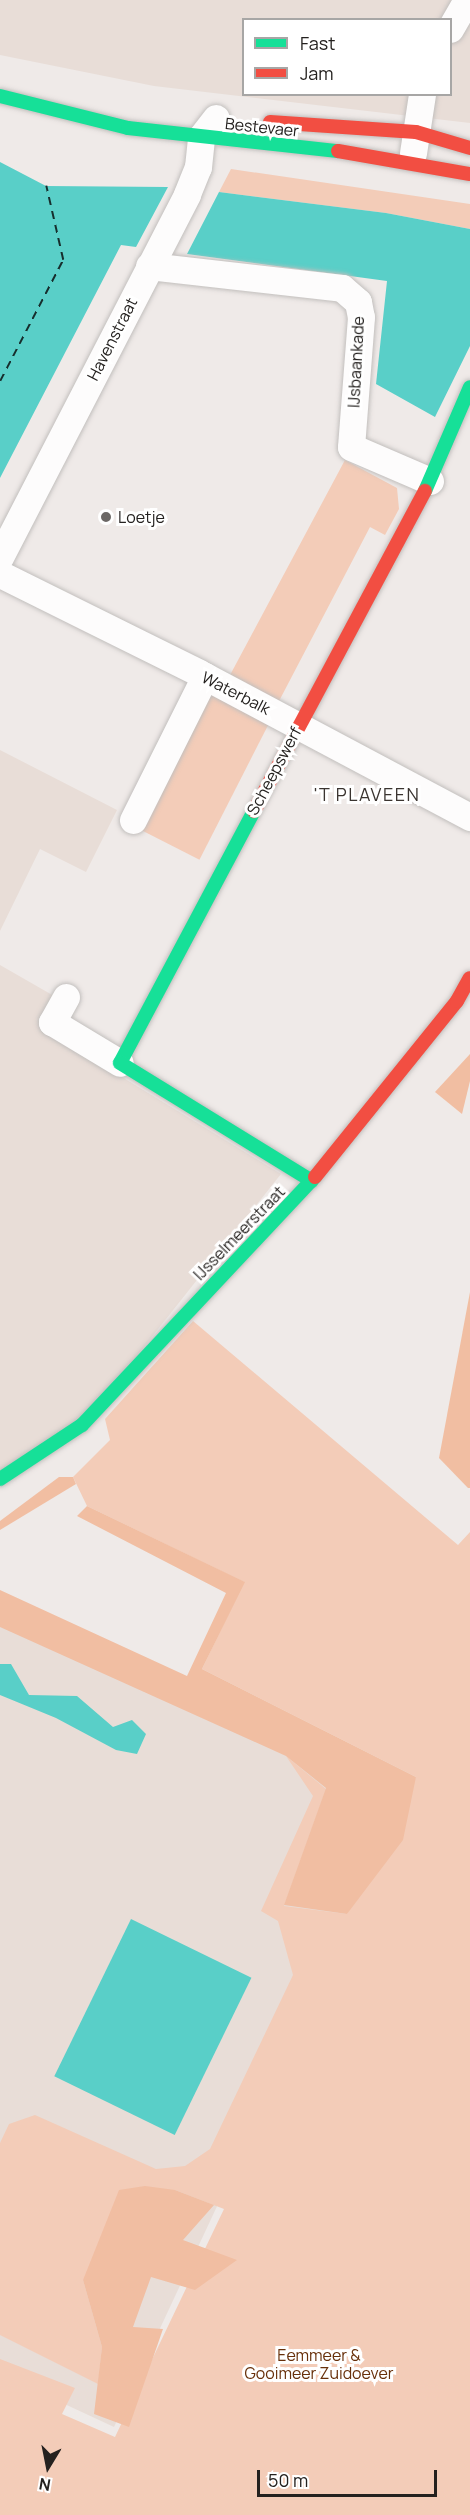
<!DOCTYPE html>
<html>
<head>
<meta charset="utf-8">
<style>
  body { margin:0 }
  #map { position:relative; width:470px; height:2515px; overflow:hidden; background:#efeae8; font-family:Manrope,sans-serif }
  div>[style] { position:absolute }
  [style*='--x'] { left:calc(var(--x)*1px); top:calc(var(--y)*1px); width:calc(var(--w)*1px); rotate:calc(var(--a)*1deg) }
  .built>* { inset:0; background:#e8ddd7 }
  .green>* { inset:0; background:#f3ccb8; transform-origin:0 0 }
  .forest>* { inset:0; background:#f1bea2 }
  .water>* { inset:0; background:#59cfc8; transform-origin:0 0 }
  .ferry>* { height:1.5px; margin-top:-0.75px; transform-origin:0; background:repeating-linear-gradient(90deg,#162e2d 0 8px,transparent 0 14px) }
  .roads { filter:drop-shadow(0 0 2px #c2bfbd) drop-shadow(0 0 2px #c2bfbd) }
  .street>* { height:27px; margin:-13.5px; padding:0 13.5px; transform-origin:13.5px; border-radius:13.5px; background:#fdfcfc }
  .fast>* { height:14px; margin:-7px; padding:0 7px; transform-origin:7px; border-radius:7px; background:#16e098 }
  .jam>* { height:14px; margin:-7px; padding:0 7px; transform-origin:7px; border-radius:7px; background:#f24e42 }
  .dots>* { width:16px; height:16px; translate:-50% -50%; box-sizing:border-box; border:3px solid #fff; border-radius:50% }
  span { translate:-50% -50%; white-space:nowrap; text-align:center; line-height:1.15; -webkit-text-stroke:6px #fff; paint-order:stroke }
  .street-label { font-size:16px; color:#24211f }
  .poi-label { font-size:16px; color:#24211f }
  .left { translate:0 -50%; text-align:left }
  .park-label { font-size:16px; color:#68300a }
  .neighbourhood-label { font-size:18px; color:#3a3430; letter-spacing:1.5px }
  .legend { position:absolute; left:242px; top:18px; width:210px; height:78px; box-sizing:border-box; background:#fff; border:2px solid #a7a6a5; margin:0; padding:8px 10px; list-style:none; font-size:18px; color:#24211f }
  .legend li { display:flex; align-items:center; gap:12px; height:30px }
  .legend b { width:30px; border:2px solid #a7a6a5 }
  .north { position:absolute; left:18px; top:2437px; width:60px; height:60px; -webkit-text-stroke:4px #fff; paint-order:stroke; rotate:190deg; font-size:16px; font-weight:700; line-height:24px; text-align:center; color:#24211f }
  .north::after { content:''; display:block; margin:auto; width:21px; height:27px; background:#24211f; clip-path:polygon(50% 0,100% 100%,50% 72%,0 100%) }
  .scale { position:absolute; left:257px; top:2470px; width:180px; height:27px; box-sizing:border-box; border:3px solid #24211f; border-top:0; padding-left:8px; font-size:18px; line-height:21px; white-space:nowrap; color:#24211f; -webkit-text-stroke:4px #fff; paint-order:stroke }
</style>
</head>
<body>
<div id="map">
  <div class="built">
    <div style="clip-path:polygon(evenodd,0 0,470px 0,470px 123px,154px 86px,0 55px,0 0,243px 20px,450px 20px,450px 94px,243px 94px,243px 20px)"></div>
    <div style="clip-path:polygon(0 750px,117px 810px,86px 872px,40px 849px,0 931px)"></div>
    <div style="clip-path:polygon(0 965px,61px 1000px,45px 1030px,281px 1174px,82px 1425px,0 1479px)"></div>
    <div style="clip-path:polygon(0 1608px,407px 1799px,114px 2427px,0 2374px)"></div>
  </div>
  <div class="green">
    <div style="clip-path:polygon(231px 169px,470px 204px,470px 229px,386px 213px,219px 192px)"></div>
    <div style="clip-path:polygon(345px 460px,397px 488px,399px 509px,385px 535px,370px 527px,278px 703px,229px 677px)"></div>
    <div style="left:211px;top:694px;width:65px;height:153px;rotate:27deg"></div>
    <div style="clip-path:polygon(193px 1321px,458px 1545px,470px 1532px,470px 2515px,0 2515px,0 2359px,75px 2388px,62px 2414px,115px 2437px,224px 2209px,175px 2190px,83px 2280px,102px 2347px,98px 2384px,0 2335px,0 2143px,9px 2124px,35px 2115px,156px 2169px,185px 2166px,210px 2149px,293px 1975px,278px 1921px,261px 1911px,313px 1796px,286px 1756px,326px 1789px,284px 1906px,347px 1914px,416px 1777px,202px 1669px,244px 1582px,87px 1506px,73px 1477px,110px 1440px,105px 1419px)"></div>
  </div>
  <div class="forest">
    <div style="clip-path:polygon(470px 1054px,470px 1081px,462px 1114px,435px 1092px)"></div>
    <div style="clip-path:polygon(470px 1292px,470px 1488px,468px 1488px,439px 1458px)"></div>
    <div style="clip-path:polygon(59px 1477px,73px 1477px,76px 1484px,0 1530px,0 1521px)"></div>
    <div style="clip-path:polygon(87px 1506px,245px 1582px,202px 1669px,416px 1777px,403px 1840px,347px 1914px,284px 1905px,326px 1788px,286px 1756px,0 1627px,0 1590px,187px 1676px,226px 1593px,77px 1516px)"></div>
    <div style="clip-path:polygon(145px 2186px,175px 2190px,214px 2205px,183px 2240px,237px 2260px,195px 2290px,151px 2277px,133px 2327px,163px 2329px,129px 2427px,94px 2414px,102px 2347px,83px 2280px,119px 2190px)"></div>
  </div>
  <div class="water">
    <div style="clip-path:polygon(0 162px,46px 186px,168px 187px,136px 247px,121px 245px,0 478px)"></div>
    <div style="clip-path:polygon(219px 192px,386px 213px,470px 229px,470px 346px,435px 417px,376px 384px,387px 281px,187px 254px)"></div>
    <div style="clip-path:polygon(0 1664px,11px 1664px,29px 1695px,77px 1696px,113px 1727px,132px 1720px,146px 1734px,137px 1754px,116px 1750px,56px 1718px,0 1695px)"></div>
    <div style="left:131px;top:1919px;width:134px;height:175px;rotate:26deg"></div>
  </div>
  <div class="ferry">
    <div style="--x:0;--y:381;--w:136;--a:-62.5"></div>
    <div style="--x:63;--y:260;--w:76;--a:-102.9"></div>
  </div>
  <div class="roads">
    <div class="street">
      <div style="--x:450;--y:29;--w:34;--a:-60"></div>
      <div style="--x:413;--y:153;--w:60;--a:-81.3"></div>
      <div style="--x:149;--y:266;--w:194;--a:6.5"></div>
      <div style="--x:342;--y:288;--w:21;--a:41"></div>
      <div style="--x:358;--y:302;--w:15;--a:79"></div>
      <div style="--x:361;--y:317;--w:130;--a:94.4"></div>
      <div style="--x:351;--y:447;--w:86;--a:23.3"></div>
      <div style="--x:0;--y:557;--w:408;--a:-62.7"></div>
      <div style="--x:187;--y:194;--w:29;--a:-68"></div>
      <div style="--x:198;--y:167;--w:30;--a:-84"></div>
      <div style="--x:201;--y:137;--w:24;--a:-52"></div>
      <div style="--x:0;--y:574;--w:222;--a:26.4"></div>
      <div style="--x:199;--y:673;--w:307;--a:28"></div>
      <div style="--x:133;--y:820;--w:161;--a:-63.4"></div>
      <div style="--x:66;--y:997;--w:29;--a:119"></div>
      <div style="--x:52;--y:1022;--w:79;--a:31.1"></div>
    </div>
    <div class="fast">
      <div style="--x:0;--y:96;--w:132;--a:14"></div>
      <div style="--x:128;--y:128;--w:211;--a:6.3"></div>
      <div style="--x:425;--y:491;--w:113;--a:-66.6"></div>
      <div style="--x:254;--y:811;--w:285;--a:118"></div>
      <div style="--x:120;--y:1063;--w:225;--a:31.6"></div>
      <div style="--x:0;--y:1479;--w:98;--a:-33.4"></div>
      <div style="--x:82;--y:1425;--w:340;--a:-46.8"></div>
    </div>
    <div class="jam">
      <div style="--x:270;--y:122;--w:146;--a:3.9"></div>
      <div style="--x:416;--y:132;--w:56;--a:16.5"></div>
      <div style="--x:338;--y:151;--w:134;--a:9.9"></div>
      <div style="--x:254;--y:811;--w:363;--a:-61.9"></div>
      <div style="--x:315;--y:1177;--w:226;--a:-51.1"></div>
      <div style="--x:457;--y:1001;--w:26;--a:-61"></div>
    </div>
  </div>
  <div class="dots">
    <div style="left:106px;top:517px;background:#6b6765"></div>
  </div>
  <div class="street-label">
    <span style="left:262px;top:127px;rotate:6deg">Bestevaer</span>
    <span style="left:112px;top:339px;rotate:-63deg">Havenstraat</span>
    <span style="left:356px;top:362px;rotate:-87deg">IJsbaankade</span>
    <span style="left:236px;top:693px;rotate:27deg">Waterbalk</span>
    <span style="left:274px;top:771px;rotate:-62deg">Scheepswerf</span>
    <span style="left:239px;top:1233px;rotate:-46deg">IJsselmeerstraat</span>
  </div>
  <div class="poi-label">
    <span class="left" style="left:118px;top:517px">Loetje</span>
  </div>
  <div class="park-label">
    <span style="left:319px;top:2364px">Eemmeer &amp;<br>Gooimeer Zuidoever</span>
  </div>
  <div class="neighbourhood-label">
    <span style="left:367px;top:794px">'T PLAVEEN</span>
  </div>
  <ul class="legend">
  <li><b style="height:8px;background:#16e098"></b>Fast</li>
  <li><b style="height:8px;background:#f24e42"></b>Jam</li>
  </ul>
  <div class="north">N</div>
  <div class="scale">50 m</div>
</div>
</body>
</html>
